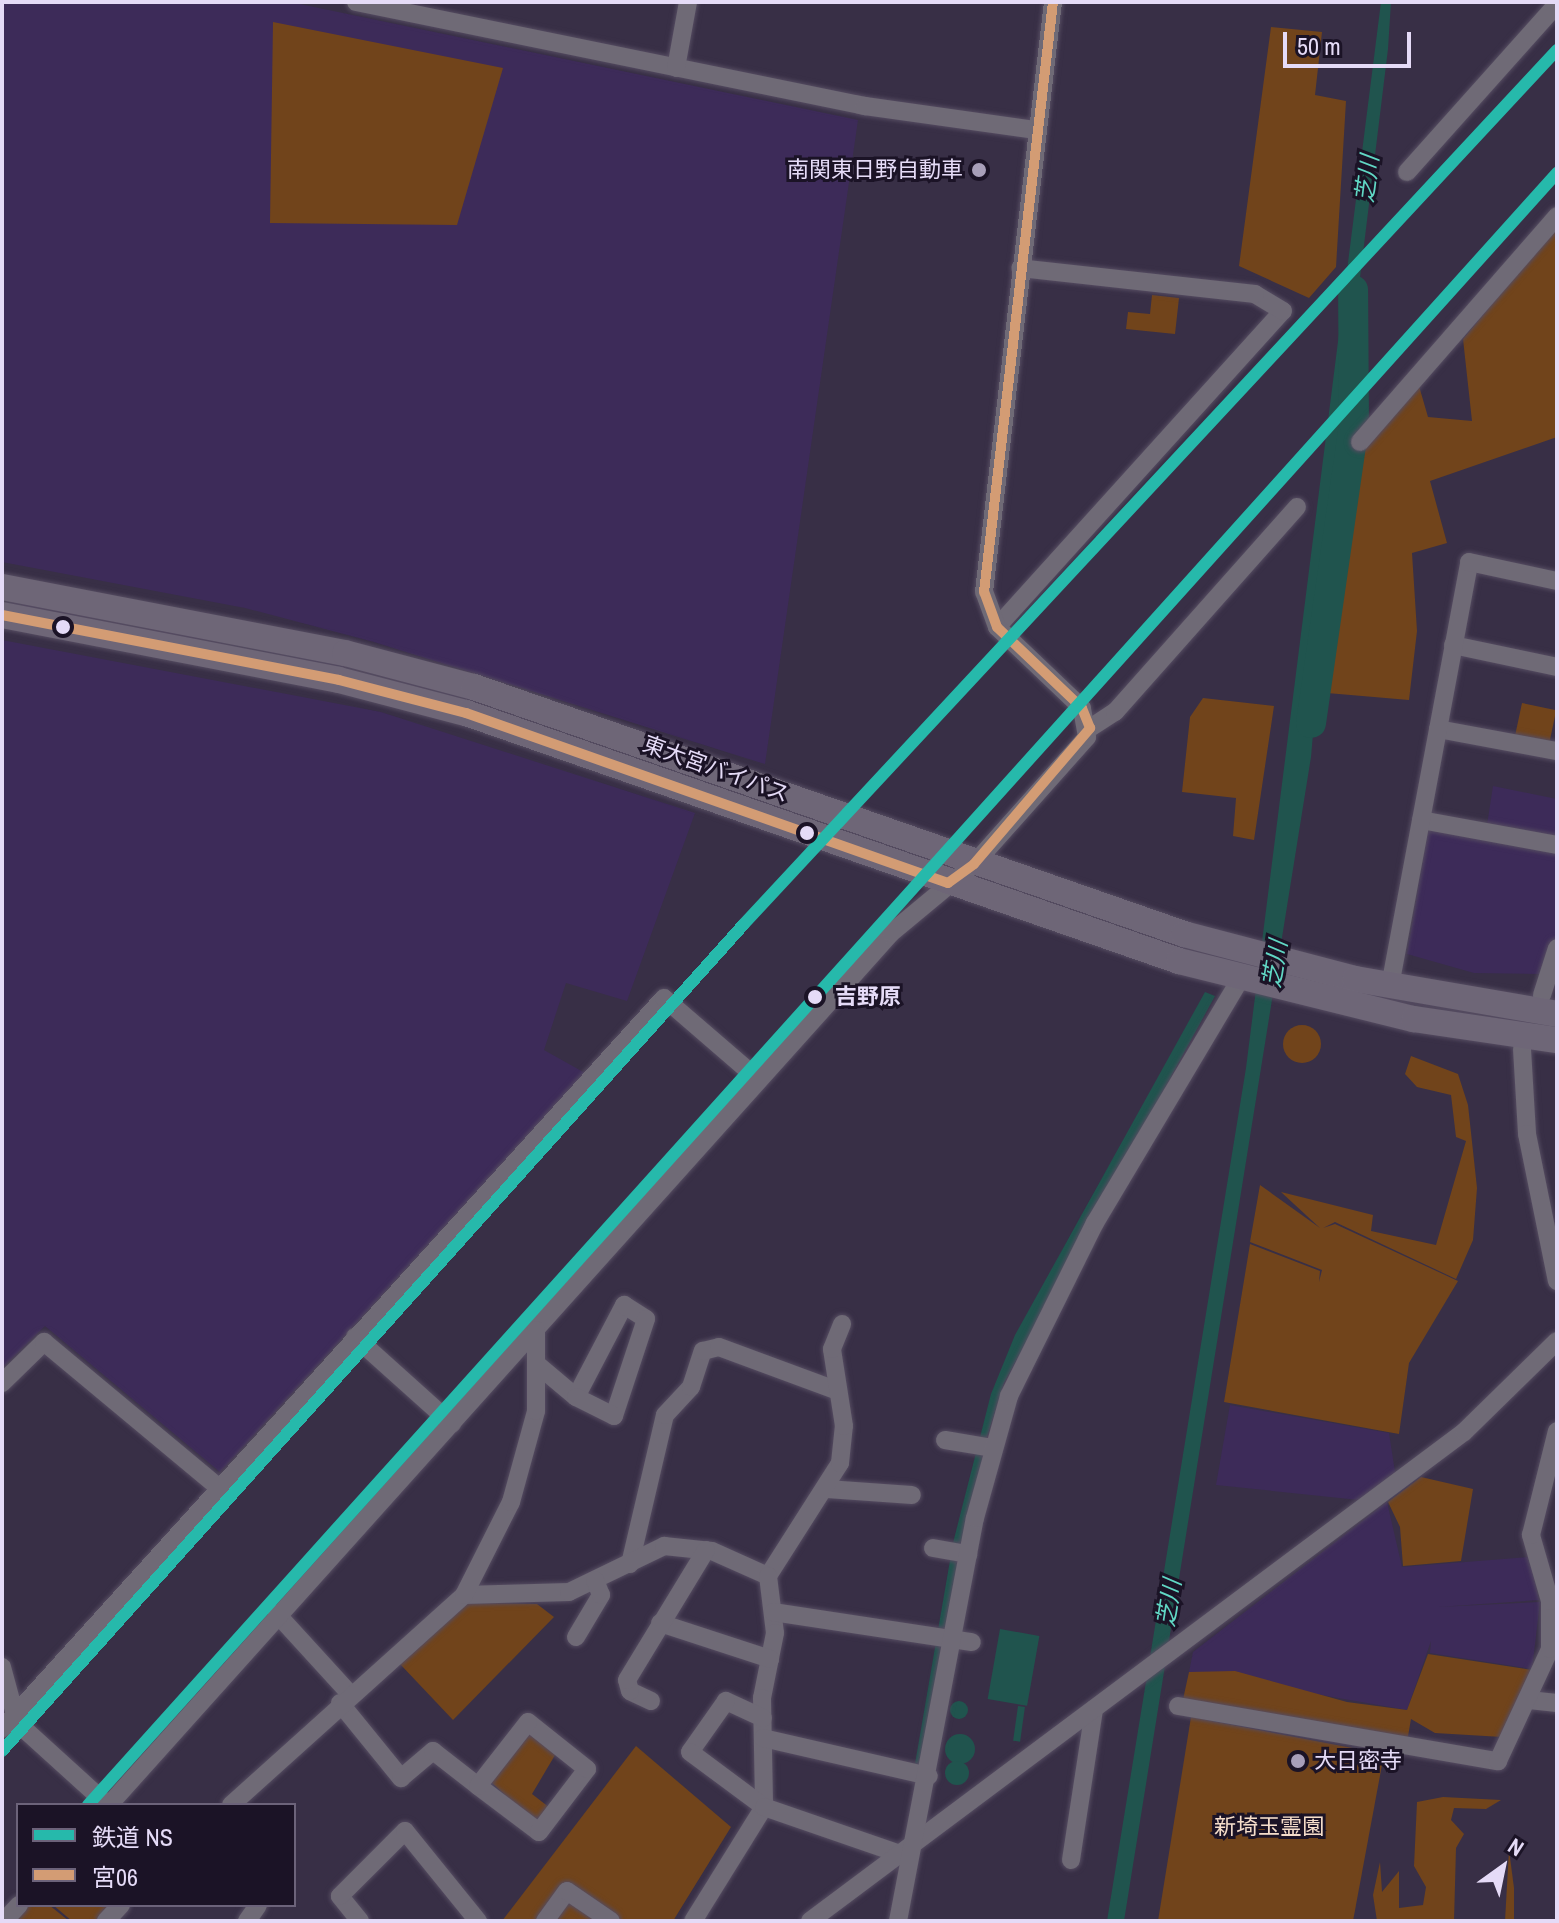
<!DOCTYPE html>
<html>
<head>
<meta charset="utf-8">
<style>
  body { margin:0 }
  #map { position:relative; width:1559px; height:1923px; overflow:hidden; background:#382f46; font-family:"Archivo Narrow","Noto Sans JP",sans-serif }
  div>[style] { position:absolute }
  [style*='--x'] { left:calc(var(--x)*1px); top:calc(var(--y)*1px); width:calc(var(--w)*1px); rotate:calc(var(--a)*1deg) }
  .built>* { inset:0; background:#3d2b59 }
  .green>* { inset:0; background:#71441b; transform-origin:0 0 }
  .round { border-radius:50% }
  .water>* { inset:0; background:#20544e; transform-origin:0 0 }
  .river>* { height:30px; margin:-15px; padding:0 15px; transform-origin:15px; border-radius:15px; background:#20544e }
  .roads { filter:drop-shadow(0 0 2px #554c61) drop-shadow(0 0 2px #554c61) }
  .minor>* { height:18px; margin:-9px; padding:0 9px; transform-origin:9px; border-radius:9px; background:#6f6a76 }
  .highway>* { height:26px; margin:-13px; padding:0 13px; transform-origin:13px; border-radius:13px; background:#6e6677 }
  .bus-1>* { height:10px; margin:-5px; padding:0 5px; transform-origin:5px; border-radius:5px; background:#d39c74 }
  .rail-1>* { height:12px; margin:-6px; padding:0 6px; transform-origin:6px; border-radius:6px; background:#26b9ab }
  .dots>* { width:22px; height:22px; translate:-50% -50%; box-sizing:border-box; border:4px solid #1b1326; border-radius:50% }
  span { translate:-50% -50%; white-space:nowrap; text-align:center; line-height:1.15; -webkit-text-stroke:6px #1b1326; paint-order:stroke }
  .poi-label { font-size:22px; color:#e5dbf7 }
  .right { translate:-100% -50%; text-align:right }
  .left { translate:0 -50%; text-align:left }
  .street-label { font-size:22px; color:#e5dbf7 }
  .stop-label { font-size:22px; color:#e5dbf7; font-weight:700 }
  .park-label { font-size:22px; color:#f5ddca }
  .water-label { font-size:24px; color:#61d8c5; font-style:italic }
  .frame { position:absolute; inset:0; border:4px solid #e5dbf7; pointer-events:none }
  .legend { position:absolute; left:16px; top:1803px; width:280px; height:104px; box-sizing:border-box; background:#1b1326; border:2px solid #6c637a; margin:0; padding:10px 14px; list-style:none; font-size:24px; color:#e5dbf7 }
  .legend li { display:flex; align-items:center; gap:16px; height:40px }
  .legend b { width:40px; border:2px solid #6c637a }
  .north { position:absolute; left:1463px; top:1827px; width:80px; height:80px; -webkit-text-stroke:6px #1b1326; paint-order:stroke; rotate:33deg; font-size:22px; font-weight:700; line-height:32px; text-align:center; color:#e5dbf7 }
  .north::after { content:''; display:block; margin:auto; width:28px; height:36px; background:#e5dbf7; clip-path:polygon(50% 0,100% 100%,50% 72%,0 100%) }
  .scale { position:absolute; left:1283px; top:32px; width:128px; height:36px; box-sizing:border-box; border:4px solid #e5dbf7; border-top:0; padding-left:10px; font-size:24px; line-height:28px; white-space:nowrap; color:#e5dbf7; -webkit-text-stroke:6px #1b1326; paint-order:stroke }
</style>
</head>
<body>
<div id="map">
  <div class="built">
    <div style="clip-path:polygon(2px 2px,290px 2px,858px 120px,765px 764px,374px 642px,245px 608px,2px 562px)"></div>
    <div style="clip-path:polygon(2px 640px,381px 712px,695px 813px,627px 1001px,566px 983px,544px 1050px,585px 1073px,220px 1472px,45px 1326px,2px 1368px)"></div>
    <div style="clip-path:polygon(1493px 786px,1557px 799px,1557px 940px,1540px 974px,1474px 973px,1407px 954px,1429px 826px,1485px 838px)"></div>
    <div style="clip-path:polygon(1230px 1405px,1389px 1433px,1395px 1472px,1359px 1500px,1216px 1485px)"></div>
    <div style="clip-path:polygon(1387px 1502px,1402px 1567px,1529px 1557px,1539px 1600px,1438px 1607px,1540px 1602px,1532px 1669px,1430px 1653px,1431px 1641px,1407px 1710px,1189px 1672px,1193px 1652px)"></div>
  </div>
  <div class="green">
    <div style="clip-path:polygon(273px 22px,503px 68px,457px 225px,270px 223px)"></div>
    <div style="clip-path:polygon(1271px 27px,1322px 32px,1315px 95px,1346px 101px,1336px 267px,1309px 298px,1239px 266px)"></div>
    <div style="clip-path:polygon(1557px 226px,1557px 437px,1430px 481px,1447px 543px,1412px 553px,1417px 631px,1409px 700px,1327px 693px,1361px 429px,1419px 386px,1428px 417px,1472px 421px,1463px 339px)"></div>
    <div style="clip-path:polygon(1152px 295px,1179px 298px,1175px 334px,1126px 329px,1128px 312px,1150px 314px)"></div>
    <div style="clip-path:polygon(1203px 698px,1274px 706px,1254px 840px,1233px 836px,1236px 798px,1182px 792px,1190px 717px)"></div>
    <div style="left:1522px;top:703px;width:35px;height:36px;rotate:12deg"></div>
    <div class="round" style="left:1283px;top:1025px;width:38px;height:38px"></div>
    <div style="clip-path:polygon(1411px 1056px,1458px 1074px,1468px 1105px,1477px 1188px,1473px 1240px,1456px 1279px,1335px 1222px,1323px 1228px,1335px 1224px,1458px 1281px,1409px 1363px,1399px 1434px,1224px 1402px,1250px 1244px,1320px 1271px,1319px 1282px,1322px 1270px,1250px 1242px,1260px 1185px,1320px 1228px,1281px 1192px,1373px 1215px,1371px 1231px,1436px 1245px,1466px 1141px,1456px 1137px,1451px 1095px,1417px 1087px,1405px 1074px)"></div>
    <div style="clip-path:polygon(1421px 1477px,1473px 1489px,1461px 1561px,1403px 1566px,1400px 1527px,1388px 1502px)"></div>
    <div style="clip-path:polygon(466px 1603px,537px 1604px,554px 1617px,453px 1720px,400px 1664px)"></div>
    <div style="clip-path:polygon(1428px 1654px,1532px 1670px,1502px 1737px,1435px 1733px,1411px 1719px,1407px 1742px,1182px 1704px,1189px 1672px,1235px 1671px,1347px 1702px,1407px 1710px)"></div>
    <div style="clip-path:polygon(1191px 1717px,1384px 1754px,1353px 1921px,1158px 1921px)"></div>
    <div style="clip-path:polygon(527px 1732px,558px 1750px,532px 1794px,550px 1808px,534px 1822px,490px 1781px)"></div>
    <div style="clip-path:polygon(636px 1746px,731px 1827px,673px 1921px,502px 1921px)"></div>
    <div style="clip-path:polygon(1443px 1797px,1501px 1800px,1486px 1809px,1454px 1808px,1451px 1820px,1464px 1834px,1456px 1848px,1454px 1921px,1377px 1921px,1373px 1895px,1380px 1862px,1382px 1892px,1399px 1871px,1399px 1908px,1423px 1905px,1426px 1887px,1414px 1866px,1417px 1802px)"></div>
    <div style="clip-path:polygon(1509px 1850px,1514px 1888px,1514px 1921px,1505px 1921px)"></div>
    <div style="clip-path:polygon(25px 1905px,49px 1905px,69px 1921px,11px 1921px)"></div>
    <div style="clip-path:polygon(53px 1905px,112px 1905px,95px 1921px,72px 1921px)"></div>
  </div>
  <div class="water">
    <div style="clip-path:polygon(1381px 2px,1391px 2px,1388px 49px,1335px 482px,1311px 757px,1124px 1921px,1107px 1921px,1246px 1068px)"></div>
    <div style="clip-path:polygon(1205px 992px,1215px 996px,1004px 1383px,987px 1437px,925px 1765px,915px 1764px,953px 1543px,991px 1394px,1015px 1335px)"></div>
    <div style="left:1000px;top:1629px;width:40px;height:71px;rotate:10deg"></div>
    <div class="round" style="left:950px;top:1701px;width:18px;height:18px"></div>
    <div style="left:1018px;top:1706px;width:7px;height:35px;rotate:8deg"></div>
    <div class="round" style="left:945px;top:1734px;width:30px;height:30px"></div>
    <div class="round" style="left:945px;top:1761px;width:24px;height:24px"></div>
  </div>
  <div class="river">
    <div style="--x:1311;--y:723;--w:303;--a:-81.8"></div>
    <div style="--x:1354;--y:423;--w:133;--a:-90.4"></div>
  </div>
  <div class="roads">
    <div class="minor">
      <div style="--x:356;--y:2;--w:520;--a:11.55"></div>
      <div style="--x:865;--y:106;--w:173;--a:8"></div>
      <div style="--x:676;--y:68;--w:67;--a:-79.7"></div>
      <div style="--x:1407;--y:172;--w:225;--a:-48.2"></div>
      <div style="--x:1360;--y:442;--w:300;--a:-48.9"></div>
      <div style="--x:997;--y:627;--w:426;--a:-47.9"></div>
      <div style="--x:1283;--y:311;--w:33;--a:-149"></div>
      <div style="--x:1255;--y:294;--w:236;--a:-173.7"></div>
      <div style="--x:1453;--y:645;--w:106;--a:11.9"></div>
      <div style="--x:1090;--y:728;--w:30;--a:-33"></div>
      <div style="--x:1115;--y:712;--w:274;--a:-48.4"></div>
      <div style="--x:1438;--y:729;--w:121;--a:10.5"></div>
      <div style="--x:1421;--y:820;--w:138;--a:10.4"></div>
      <div style="--x:1390;--y:986;--w:431;--a:-79.4"></div>
      <div style="--x:1469;--y:562;--w:90;--a:12.2"></div>
      <div style="--x:1542;--y:995;--w:49;--a:-72.3"></div>
      <div style="--x:1522;--y:1049;--w:85;--a:86.6"></div>
      <div style="--x:1527;--y:1134;--w:150;--a:78.5"></div>
      <div style="--x:355;--y:1337;--w:130;--a:41.9"></div>
      <div style="--x:539;--y:1366;--w:48;--a:40"></div>
      <div style="--x:576;--y:1397;--w:104;--a:-62.4"></div>
      <div style="--x:624;--y:1305;--w:26;--a:32"></div>
      <div style="--x:646;--y:1319;--w:102;--a:108.3"></div>
      <div style="--x:614;--y:1416;--w:42;--a:-153.4"></div>
      <div style="--x:2;--y:1383;--w:59;--a:-44.3"></div>
      <div style="--x:44;--y:1342;--w:225;--a:39.8"></div>
      <div style="--x:945;--y:1440;--w:49;--a:9.5"></div>
      <div style="--x:827;--y:1489;--w:85;--a:4"></div>
      <div style="--x:933;--y:1548;--w:36;--a:10"></div>
      <div style="--x:630;--y:1564;--w:153;--a:-76.8"></div>
      <div style="--x:665;--y:1415;--w:38;--a:-47"></div>
      <div style="--x:691;--y:1387;--w:38;--a:-72"></div>
      <div style="--x:703;--y:1351;--w:16;--a:-14"></div>
      <div style="--x:719;--y:1347;--w:127;--a:20.3"></div>
      <div style="--x:768;--y:1576;--w:134;--a:-57.5"></div>
      <div style="--x:840;--y:1463;--w:37;--a:-84"></div>
      <div style="--x:844;--y:1426;--w:78;--a:-98.9"></div>
      <div style="--x:832;--y:1349;--w:27;--a:-68"></div>
      <div style="--x:464;--y:1595;--w:105;--a:-1.6"></div>
      <div style="--x:569;--y:1592;--w:106;--a:-25.8"></div>
      <div style="--x:664;--y:1546;--w:48;--a:5.9"></div>
      <div style="--x:712;--y:1551;--w:61;--a:24.1"></div>
      <div style="--x:768;--y:1576;--w:57;--a:83"></div>
      <div style="--x:775;--y:1633;--w:66;--a:101.3"></div>
      <div style="--x:762;--y:1698;--w:109;--a:88.9"></div>
      <div style="--x:764;--y:1807;--w:134;--a:121.9"></div>
      <div style="--x:773;--y:1612;--w:201;--a:8.6"></div>
      <div style="--x:277;--y:1614;--w:108;--a:47.6"></div>
      <div style="--x:660;--y:1623;--w:116;--a:18.1"></div>
      <div style="--x:576;--y:1637;--w:49;--a:-59.2"></div>
      <div style="--x:601;--y:1595;--w:16;--a:-112"></div>
      <div style="--x:2;--y:1667;--w:50;--a:74.8"></div>
      <div style="--x:1529;--y:1700;--w:28;--a:6"></div>
      <div style="--x:651;--y:1701;--w:23;--a:-155"></div>
      <div style="--x:630;--y:1691;--w:11;--a:-105"></div>
      <div style="--x:627;--y:1680;--w:152;--a:-58.7"></div>
      <div style="--x:340;--y:1703;--w:97;--a:50.9"></div>
      <div style="--x:401;--y:1778;--w:42;--a:-40.2"></div>
      <div style="--x:433;--y:1751;--w:57;--a:37.9"></div>
      <div style="--x:478;--y:1786;--w:76;--a:37"></div>
      <div style="--x:539;--y:1832;--w:79;--a:-52.7"></div>
      <div style="--x:587;--y:1769;--w:75;--a:-141.5"></div>
      <div style="--x:528;--y:1722;--w:81;--a:128"></div>
      <div style="--x:1178;--y:1706;--w:325;--a:9.8"></div>
      <div style="--x:1498;--y:1761;--w:123;--a:-65.1"></div>
      <div style="--x:1550;--y:1649;--w:48;--a:-90"></div>
      <div style="--x:1550;--y:1601;--w:69;--a:-106.1"></div>
      <div style="--x:1531;--y:1535;--w:107;--a:-76"></div>
      <div style="--x:12;--y:1718;--w:130;--a:42.2"></div>
      <div style="--x:763;--y:1718;--w:41;--a:-155.3"></div>
      <div style="--x:726;--y:1701;--w:62;--a:125.2"></div>
      <div style="--x:690;--y:1752;--w:92;--a:36.6"></div>
      <div style="--x:764;--y:1807;--w:144;--a:19.1"></div>
      <div style="--x:2;--y:1729;--w:986;--a:-47.84"></div>
      <div style="--x:664;--y:998;--w:125;--a:40.8"></div>
      <div style="--x:763;--y:1738;--w:170;--a:12.9"></div>
      <div style="--x:109;--y:1805;--w:1171;--a:-48.11"></div>
      <div style="--x:891;--y:933;--w:108;--a:-39.7"></div>
      <div style="--x:974;--y:864;--w:170;--a:-48.3"></div>
      <div style="--x:1087;--y:737;--w:29;--a:-100"></div>
      <div style="--x:1082;--y:708;--w:117;--a:-136.4"></div>
      <div style="--x:997;--y:627;--w:37;--a:-110"></div>
      <div style="--x:984;--y:592;--w:594;--a:-83.33"></div>
      <div style="--x:231;--y:1805;--w:314;--a:-42"></div>
      <div style="--x:464;--y:1595;--w:104;--a:-63.2"></div>
      <div style="--x:511;--y:1502;--w:94;--a:-74.6"></div>
      <div style="--x:536;--y:1411;--w:81;--a:-90"></div>
      <div style="--x:1071;--y:1860;--w:153;--a:-81.3"></div>
      <div style="--x:4;--y:1921;--w:22;--a:-47"></div>
      <div style="--x:106;--y:1921;--w:22;--a:-47"></div>
      <div style="--x:247;--y:1921;--w:19;--a:-55"></div>
      <div style="--x:360;--y:1921;--w:32;--a:-129"></div>
      <div style="--x:340;--y:1896;--w:92;--a:-45"></div>
      <div style="--x:405;--y:1831;--w:116;--a:51"></div>
      <div style="--x:545;--y:1921;--w:37;--a:-54"></div>
      <div style="--x:567;--y:1891;--w:53;--a:34.3"></div>
      <div style="--x:810;--y:1921;--w:817;--a:-36.79"></div>
      <div style="--x:1464;--y:1432;--w:130;--a:-44.4"></div>
      <div style="--x:898;--y:1921;--w:410;--a:-79.2"></div>
      <div style="--x:975;--y:1518;--w:127;--a:-74.4"></div>
      <div style="--x:1009;--y:1396;--w:193;--a:-63.6"></div>
      <div style="--x:1095;--y:1223;--w:285;--a:-59.2"></div>
    </div>
    <div class="highway">
      <div style="--x:2;--y:587;--w:349;--a:10.9"></div>
      <div style="--x:345;--y:653;--w:133;--a:14.8"></div>
      <div style="--x:474;--y:687;--w:752;--a:19.18"></div>
      <div style="--x:1184;--y:934;--w:177;--a:14.7"></div>
      <div style="--x:1355;--y:979;--w:205;--a:9.8"></div>
      <div style="--x:2;--y:615;--w:343;--a:10.9"></div>
      <div style="--x:339;--y:680;--w:131;--a:14.6"></div>
      <div style="--x:466;--y:713;--w:755;--a:19.18"></div>
      <div style="--x:1179;--y:961;--w:242;--a:13.9"></div>
      <div style="--x:1414;--y:1019;--w:145;--a:8.4"></div>
    </div>
  </div>
  <div class="bus-1">
    <div style="--x:2;--y:615;--w:343;--a:10.9"></div>
    <div style="--x:339;--y:680;--w:131;--a:14.6"></div>
    <div style="--x:466;--y:713;--w:511;--a:19.43"></div>
    <div style="--x:948;--y:883;--w:32;--a:-36"></div>
    <div style="--x:974;--y:864;--w:179;--a:-49.5"></div>
    <div style="--x:1090;--y:728;--w:22;--a:-112"></div>
    <div style="--x:1082;--y:708;--w:117;--a:-136.4"></div>
    <div style="--x:997;--y:627;--w:37;--a:-110"></div>
    <div style="--x:984;--y:592;--w:594;--a:-83.33"></div>
  </div>
  <div class="rail-1">
    <div style="--x:2;--y:1751;--w:1110;--a:-48.1"></div>
    <div style="--x:743;--y:925;--w:1195;--a:-47.07"></div>
    <div style="--x:88;--y:1805;--w:2196;--a:-48.01"></div>
  </div>
  <div class="dots">
    <div style="left:979px;top:170px;background:#a89fb9"></div>
    <div style="left:63px;top:627px;background:#e5dbf7"></div>
    <div style="left:807px;top:833px;background:#e5dbf7"></div>
    <div style="left:815px;top:997px;background:#e5dbf7"></div>
    <div style="left:1298px;top:1761px;background:#a89fb9"></div>
  </div>
  <div class="poi-label">
    <span class="right" style="left:963px;top:170px">南関東日野自動車</span>
    <span class="left" style="left:1314px;top:1761px">大日密寺</span>
  </div>
  <div class="street-label">
    <span style="left:716px;top:769px;rotate:20deg">東大宮バイパス</span>
  </div>
  <div class="stop-label">
    <span class="left" style="left:835px;top:997px">吉野原</span>
  </div>
  <div class="park-label">
    <span style="left:1269px;top:1827px">新埼玉霊園</span>
  </div>
  <div class="water-label">
    <span style="left:1367px;top:179px;rotate:-83deg">芝川</span>
    <span style="left:1275px;top:964px;rotate:-81deg">芝川</span>
    <span style="left:1169px;top:1603px;rotate:-81deg">芝川</span>
  </div>
  <div class="frame"></div>
  <ul class="legend">
  <li><b style="height:10px;background:#26b9ab"></b>鉄道 NS</li>
  <li><b style="height:10px;background:#d39c74"></b>宮06</li>
  </ul>
  <div class="north">N</div>
  <div class="scale">50 m</div>
</div>
</body>
</html>
